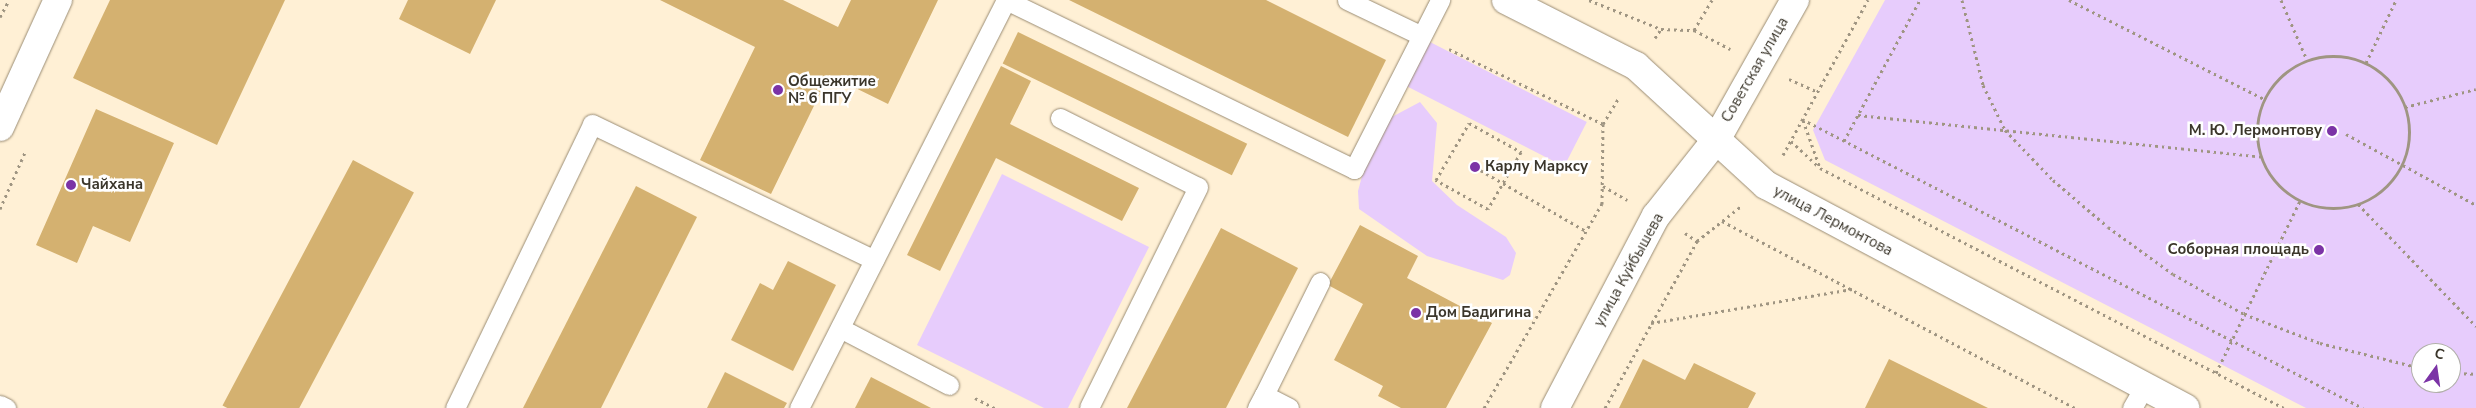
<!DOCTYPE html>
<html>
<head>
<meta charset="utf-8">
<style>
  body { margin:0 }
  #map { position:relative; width:2476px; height:408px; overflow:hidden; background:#fff0d5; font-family:"Nunito Sans",sans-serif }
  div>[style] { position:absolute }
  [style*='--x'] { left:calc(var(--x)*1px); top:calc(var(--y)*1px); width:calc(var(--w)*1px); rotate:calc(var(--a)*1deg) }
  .green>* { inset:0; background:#e7ccfc; transform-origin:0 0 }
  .building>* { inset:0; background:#d4b170; transform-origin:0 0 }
  .path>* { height:3px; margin-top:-1.5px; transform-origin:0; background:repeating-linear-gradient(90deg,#9f9582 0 2.5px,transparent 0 6.5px) }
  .path>.ring { margin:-1.5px; padding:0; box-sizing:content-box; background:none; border:3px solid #9f9582; border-radius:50% }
  .roads { filter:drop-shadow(0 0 1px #9a8c74) drop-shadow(0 0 1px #9a8c74) }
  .lane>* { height:19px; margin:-9.5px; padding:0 9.5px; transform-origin:9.5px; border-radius:9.5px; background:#fff }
  .secondary>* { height:28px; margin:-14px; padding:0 14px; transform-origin:14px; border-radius:14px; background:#fff }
  .primary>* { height:28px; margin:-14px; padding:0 14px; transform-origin:14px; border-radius:14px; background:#fff }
  .dots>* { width:14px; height:14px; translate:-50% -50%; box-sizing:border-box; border:2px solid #fff; border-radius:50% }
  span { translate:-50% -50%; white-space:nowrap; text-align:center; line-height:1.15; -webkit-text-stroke:5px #fff; paint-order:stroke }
  .street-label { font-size:15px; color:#3b362b }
  .poi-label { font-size:15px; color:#3b362b; font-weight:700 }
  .left { translate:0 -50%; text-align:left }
  .right { translate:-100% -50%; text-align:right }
  .north { position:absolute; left:2411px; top:343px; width:50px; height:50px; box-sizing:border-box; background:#fff; border:1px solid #b1afaa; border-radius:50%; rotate:14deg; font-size:14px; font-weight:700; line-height:20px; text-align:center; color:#3b362b }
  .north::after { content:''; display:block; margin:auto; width:18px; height:22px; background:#7b33a6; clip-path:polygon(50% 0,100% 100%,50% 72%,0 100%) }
</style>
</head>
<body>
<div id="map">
  <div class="green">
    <div style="clip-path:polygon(evenodd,1885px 0,2476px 0,2476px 408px,2306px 408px,1825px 160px,1813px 130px,1885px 0,2421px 353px,2451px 353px,2451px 383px,2421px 383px,2421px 353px)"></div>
    <div style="left:1430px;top:42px;width:176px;height:50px;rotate:27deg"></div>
    <div style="clip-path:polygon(1420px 102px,1437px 123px,1432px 181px,1457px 205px,1506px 237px,1516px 253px,1510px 275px,1503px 280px,1427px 256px,1359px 209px,1358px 191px,1365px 165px,1388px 119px)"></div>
    <div style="clip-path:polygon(1002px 174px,1149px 247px,1068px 408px,1044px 408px,917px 345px)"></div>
  </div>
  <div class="building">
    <div style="clip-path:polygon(110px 0,285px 0,217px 145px,73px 78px)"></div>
    <div style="clip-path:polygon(408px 0,496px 0,470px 54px,399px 19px)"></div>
    <div style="clip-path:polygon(660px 0,783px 0,838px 27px,851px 0,938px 0,888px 104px,829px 75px,771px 194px,700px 160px,755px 47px)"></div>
    <div style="clip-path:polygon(1069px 0,1266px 0,1386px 60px,1348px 137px)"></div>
    <div style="left:1018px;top:32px;width:255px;height:35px;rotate:26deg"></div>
    <div style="clip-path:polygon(1001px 66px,1031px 81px,1010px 124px,1139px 188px,1122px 221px,996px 158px,940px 271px,907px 255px)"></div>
    <div style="clip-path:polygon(96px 109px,174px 143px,130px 242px,93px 226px,77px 263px,36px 245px)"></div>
    <div style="left:353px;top:160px;width:69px;height:278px;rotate:28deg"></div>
    <div style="clip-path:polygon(636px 186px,697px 217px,601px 408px,523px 408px)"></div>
    <div style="clip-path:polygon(1360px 225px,1418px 256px,1407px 278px,1492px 323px,1446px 408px,1401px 408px,1378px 396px,1383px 386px,1334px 360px,1363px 304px,1328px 285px)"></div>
    <div style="clip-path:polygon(1221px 228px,1298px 268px,1226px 408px,1127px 408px)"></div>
    <div style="clip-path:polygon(788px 261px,836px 285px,793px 371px,731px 340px,760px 283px,773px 290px)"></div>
    <div style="clip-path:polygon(1643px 359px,1685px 380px,1694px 363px,1756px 393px,1748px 408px,1619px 408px)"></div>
    <div style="clip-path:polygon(1889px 359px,1988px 408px,1865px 408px)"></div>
    <div style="clip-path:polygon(725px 372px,787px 403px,784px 408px,707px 408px)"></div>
    <div style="clip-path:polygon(871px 377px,931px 408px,855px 408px)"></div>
  </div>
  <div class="path">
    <div style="--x:1589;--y:0;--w:78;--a:21.9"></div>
    <div style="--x:1661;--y:29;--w:33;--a:2"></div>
    <div style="--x:1694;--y:30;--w:41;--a:27.8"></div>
    <div style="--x:1962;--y:0;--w:88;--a:76.1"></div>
    <div style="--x:1983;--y:85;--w:50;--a:63.9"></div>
    <div style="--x:2005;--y:130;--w:69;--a:46.2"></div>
    <div style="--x:2053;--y:180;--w:72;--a:40.5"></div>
    <div style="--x:2108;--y:227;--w:80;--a:35.9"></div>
    <div style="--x:2173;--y:274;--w:81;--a:29.4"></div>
    <div style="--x:2244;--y:314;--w:81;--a:20.9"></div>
    <div style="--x:2320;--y:343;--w:104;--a:13.9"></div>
    <div style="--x:2069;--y:0;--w:219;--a:26.9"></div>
    <div style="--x:2281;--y:0;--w:65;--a:66.6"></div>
    <div style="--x:0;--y:17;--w:19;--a:-62"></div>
    <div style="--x:1694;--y:30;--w:35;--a:-59"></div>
    <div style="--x:1655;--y:38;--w:11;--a:-56"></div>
    <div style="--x:1449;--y:49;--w:171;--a:26"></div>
    <div class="ring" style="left:2257px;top:56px;width:149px;height:149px"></div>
    <div style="--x:2366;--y:63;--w:70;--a:-64.5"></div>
    <div style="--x:1789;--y:79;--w:32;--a:24"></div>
    <div style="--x:2405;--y:107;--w:73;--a:-14.2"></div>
    <div style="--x:1858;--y:115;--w:405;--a:5.9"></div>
    <div style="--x:1802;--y:119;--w:631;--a:27.26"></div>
    <div style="--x:1803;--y:120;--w:51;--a:70.5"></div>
    <div style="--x:1820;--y:168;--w:522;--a:27.35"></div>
    <div style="--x:1469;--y:123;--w:60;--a:29.1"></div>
    <div style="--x:1521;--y:152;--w:66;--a:120.1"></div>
    <div style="--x:1488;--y:209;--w:60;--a:-150.9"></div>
    <div style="--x:1436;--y:180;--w:66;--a:-59.9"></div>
    <div style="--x:2346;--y:134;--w:148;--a:28.6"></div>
    <div style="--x:1791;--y:141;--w:37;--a:43"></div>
    <div style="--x:1844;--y:141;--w:160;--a:-61.7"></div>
    <div style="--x:1783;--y:155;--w:177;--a:-61.3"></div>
    <div style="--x:1475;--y:167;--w:128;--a:30"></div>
    <div style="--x:1603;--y:186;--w:28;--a:30"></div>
    <div style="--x:2358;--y:204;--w:170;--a:46"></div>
    <div style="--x:0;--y:209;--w:64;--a:-66.2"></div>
    <div style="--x:1722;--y:221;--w:399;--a:27.9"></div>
    <div style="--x:1685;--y:233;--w:14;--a:34"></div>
    <div style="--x:1651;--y:323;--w:204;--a:-9.6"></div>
    <div style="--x:2216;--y:373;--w:191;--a:-64"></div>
    <div style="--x:2451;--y:373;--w:25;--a:2"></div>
    <div style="--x:975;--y:398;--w:22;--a:27"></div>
    <div style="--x:1484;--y:408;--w:236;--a:-60"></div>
    <div style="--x:1602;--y:204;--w:80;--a:-89.3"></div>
    <div style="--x:1603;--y:124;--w:31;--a:-59"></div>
    <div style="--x:1605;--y:408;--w:191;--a:-61.1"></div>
    <div style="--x:1697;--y:241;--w:55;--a:-38.3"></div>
  </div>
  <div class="roads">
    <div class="lane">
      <div style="--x:1006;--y:0;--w:387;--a:25.9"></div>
      <div style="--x:1354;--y:169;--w:190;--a:-63"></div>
      <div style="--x:1347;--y:0;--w:81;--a:25.6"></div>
      <div style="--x:1060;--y:118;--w:154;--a:26.6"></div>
      <div style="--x:1198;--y:187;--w:246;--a:116.3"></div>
      <div style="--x:840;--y:328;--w:123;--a:27.6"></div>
      <div style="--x:1264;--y:395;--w:126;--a:-63.6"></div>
      <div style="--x:0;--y:405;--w:7;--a:27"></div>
      <div style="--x:455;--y:408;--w:315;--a:-64.2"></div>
      <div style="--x:592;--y:124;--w:313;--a:25.7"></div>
      <div style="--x:799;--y:408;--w:458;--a:-63.1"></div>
      <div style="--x:1257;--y:408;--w:15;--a:-62"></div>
      <div style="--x:1264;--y:395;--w:28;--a:27"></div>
      <div style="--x:2132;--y:408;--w:24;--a:-60"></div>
    </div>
    <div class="secondary">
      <div style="--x:0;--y:127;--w:140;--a:-65.5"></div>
    </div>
    <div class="primary">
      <div style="--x:1506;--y:0;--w:146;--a:26.9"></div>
      <div style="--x:1636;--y:66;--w:176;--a:42.5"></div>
      <div style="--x:1766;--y:185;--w:475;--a:28"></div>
      <div style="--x:1555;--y:408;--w:217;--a:-62.3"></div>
      <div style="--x:1656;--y:216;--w:97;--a:-51.7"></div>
      <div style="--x:1716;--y:140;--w:161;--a:-60.6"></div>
    </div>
  </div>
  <div class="dots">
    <div style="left:778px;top:90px;background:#7b33a6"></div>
    <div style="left:2332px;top:131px;background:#7b33a6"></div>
    <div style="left:1475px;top:167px;background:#7b33a6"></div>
    <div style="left:71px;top:185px;background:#7b33a6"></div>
    <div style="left:2319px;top:250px;background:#7b33a6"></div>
    <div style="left:1416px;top:313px;background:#7b33a6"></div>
  </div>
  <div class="street-label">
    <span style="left:1755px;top:70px;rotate:-60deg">Советская улица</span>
    <span style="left:1833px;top:221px;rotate:28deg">улица Лермонтова</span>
    <span style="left:1629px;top:270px;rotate:-61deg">улица Куйбышева</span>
  </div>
  <div class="poi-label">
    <span class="left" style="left:788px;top:90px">Общежитие<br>№ 6 ПГУ</span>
    <span class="right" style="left:2322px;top:131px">М. Ю. Лермонтову</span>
    <span class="left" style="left:1485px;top:167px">Карлу Марксу</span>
    <span class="left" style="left:81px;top:185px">Чайхана</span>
    <span class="right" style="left:2309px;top:250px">Соборная площадь</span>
    <span class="left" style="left:1426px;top:313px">Дом Бадигина</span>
  </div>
  <div class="north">С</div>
</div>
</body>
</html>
